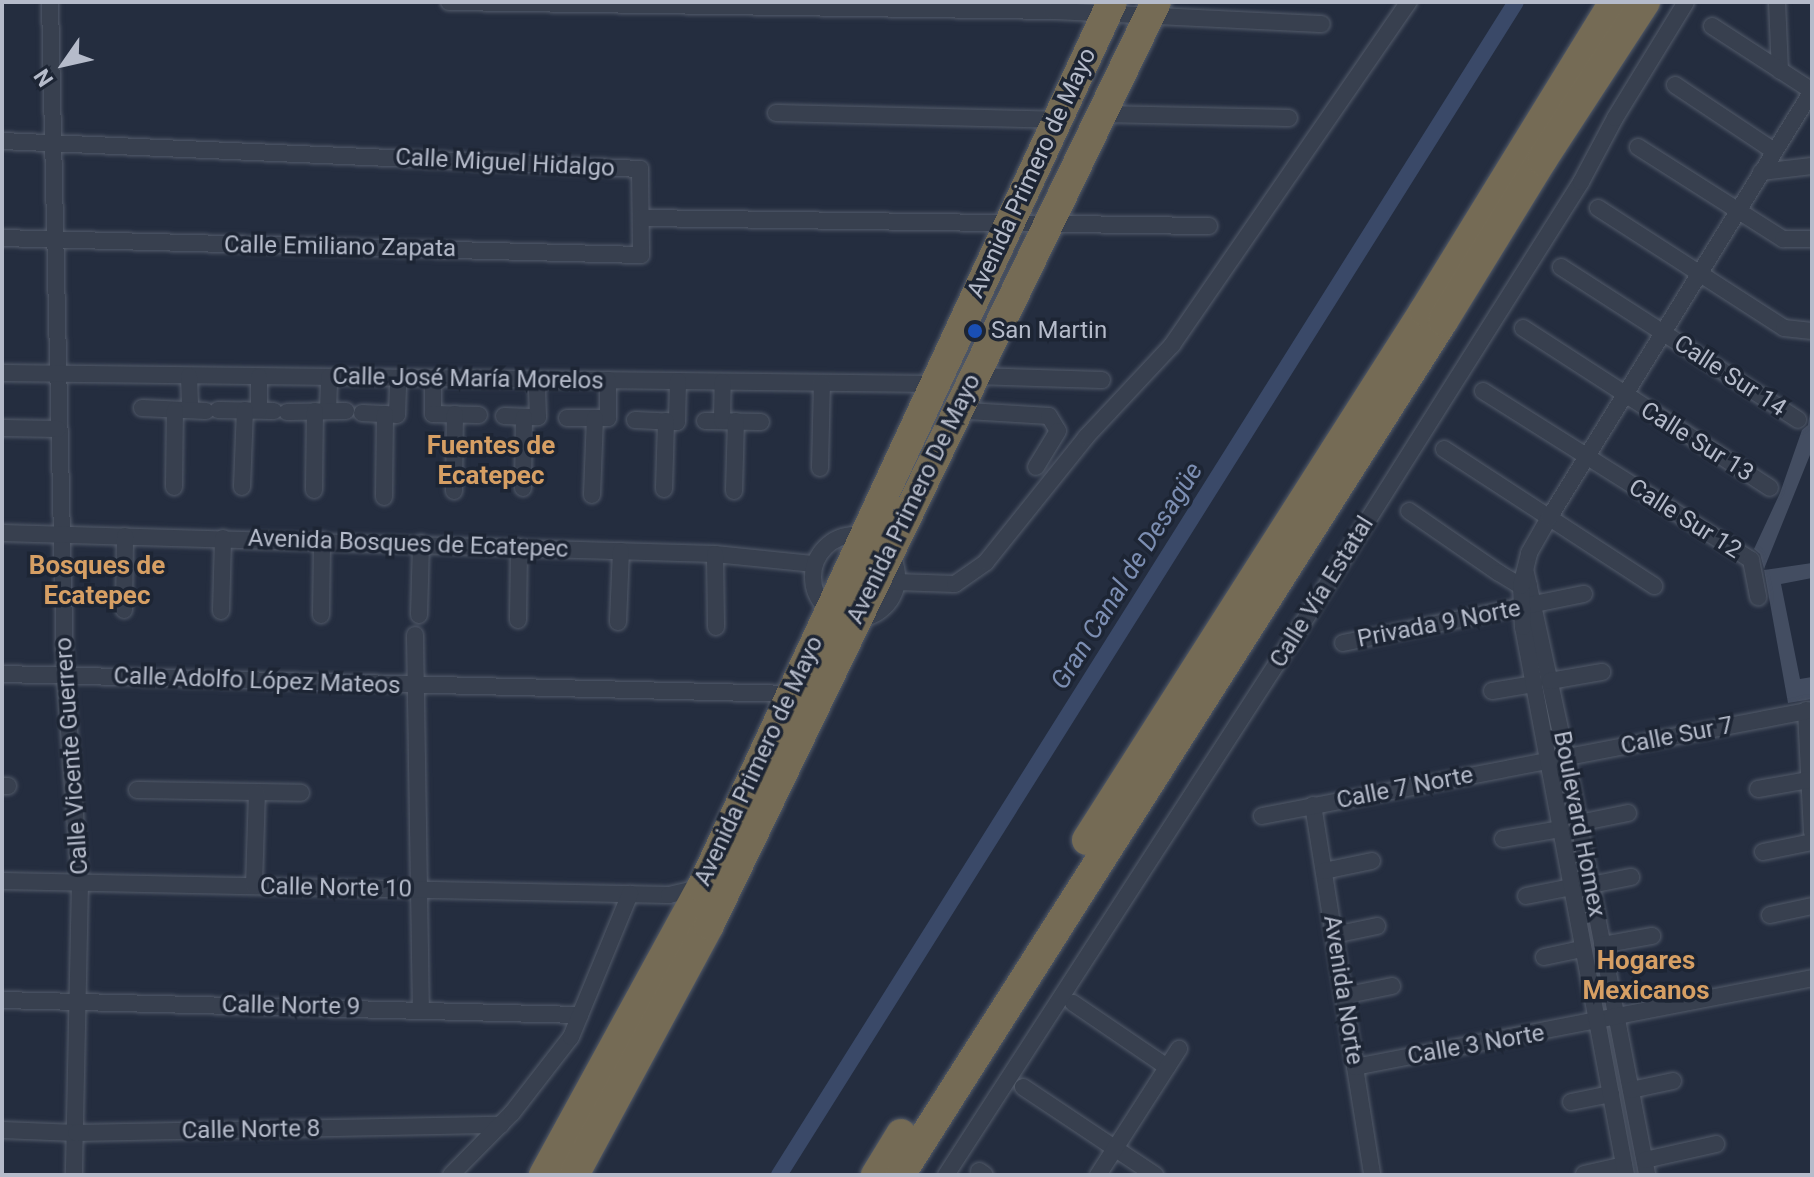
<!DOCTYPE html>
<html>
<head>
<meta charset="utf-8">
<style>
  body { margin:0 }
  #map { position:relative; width:1814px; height:1177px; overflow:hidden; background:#242d3f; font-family:Roboto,sans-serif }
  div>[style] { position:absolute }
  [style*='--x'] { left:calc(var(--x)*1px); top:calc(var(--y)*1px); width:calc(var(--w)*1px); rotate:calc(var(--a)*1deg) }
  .canal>* { height:16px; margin:-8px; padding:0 8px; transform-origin:8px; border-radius:8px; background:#3a4968 }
  .building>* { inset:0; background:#434d61 }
  .roads { filter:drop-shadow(0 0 2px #535b6a) drop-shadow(0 0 2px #535b6a) }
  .street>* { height:16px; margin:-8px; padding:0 8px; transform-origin:8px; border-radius:8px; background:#38404f }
  .street>.ring { margin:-8px; padding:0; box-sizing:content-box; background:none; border:16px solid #38404f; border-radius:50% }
  .highway>* { height:30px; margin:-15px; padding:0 15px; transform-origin:15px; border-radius:15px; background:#756b55 }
  .dots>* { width:22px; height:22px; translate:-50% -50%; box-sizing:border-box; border:4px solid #1d2534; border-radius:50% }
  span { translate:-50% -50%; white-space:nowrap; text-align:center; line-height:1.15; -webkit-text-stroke:7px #1d2534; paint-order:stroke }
  .street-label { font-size:24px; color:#b5bbca }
  .poi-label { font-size:24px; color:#b5bbca }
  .left { translate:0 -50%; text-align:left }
  .neighbourhood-label { font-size:26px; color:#d69f64; font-weight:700 }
  .water-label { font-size:26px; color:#7c8eb2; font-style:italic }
  .frame { position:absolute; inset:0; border:4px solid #b5bbca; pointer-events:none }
  .north { position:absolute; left:24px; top:24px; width:80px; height:80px; -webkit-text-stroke:6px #1d2534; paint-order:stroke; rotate:236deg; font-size:22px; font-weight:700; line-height:32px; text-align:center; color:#b5bbca }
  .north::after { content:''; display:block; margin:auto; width:28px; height:36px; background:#b5bbca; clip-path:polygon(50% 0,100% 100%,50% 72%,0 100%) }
</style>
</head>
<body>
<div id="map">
  <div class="canal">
    <div style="--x:779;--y:1175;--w:1385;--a:-57.86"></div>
  </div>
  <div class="building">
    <div style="clip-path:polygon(1811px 406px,1812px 450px,1764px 569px,1760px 554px,1754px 549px,1780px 493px,1802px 430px,1808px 425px)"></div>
    <div style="clip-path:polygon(1812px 563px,1812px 578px,1781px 584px,1800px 679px,1812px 677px,1812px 699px,1788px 703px,1764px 570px)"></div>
  </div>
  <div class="roads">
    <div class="street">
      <div style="--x:50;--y:2;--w:673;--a:88.72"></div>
      <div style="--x:65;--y:675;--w:208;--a:85.9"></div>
      <div style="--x:80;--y:882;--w:293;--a:91.2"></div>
      <div style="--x:449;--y:2;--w:604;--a:0.85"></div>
      <div style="--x:1053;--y:11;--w:269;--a:2.8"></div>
      <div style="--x:1777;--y:2;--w:69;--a:87.5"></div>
      <div style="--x:1712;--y:26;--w:119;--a:33"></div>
      <div style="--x:1675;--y:85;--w:119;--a:33.7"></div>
      <div style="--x:776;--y:113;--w:280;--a:1.4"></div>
      <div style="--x:1101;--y:114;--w:188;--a:1.2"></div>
      <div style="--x:2;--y:141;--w:639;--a:2.51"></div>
      <div style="--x:640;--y:169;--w:86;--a:89.3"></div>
      <div style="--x:641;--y:255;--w:639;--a:-178.48"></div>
      <div style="--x:1638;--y:147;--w:172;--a:32.4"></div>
      <div style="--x:1783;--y:239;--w:29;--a:0"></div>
      <div style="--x:1761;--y:172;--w:51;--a:-6.7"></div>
      <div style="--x:1598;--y:208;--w:221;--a:32.8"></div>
      <div style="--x:1784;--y:328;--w:28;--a:6"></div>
      <div style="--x:641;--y:218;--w:568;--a:0.81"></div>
      <div style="--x:1561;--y:267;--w:282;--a:32.8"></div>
      <div style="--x:1523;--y:328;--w:294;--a:32.9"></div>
      <div style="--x:2;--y:373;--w:932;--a:0.68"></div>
      <div style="--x:189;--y:376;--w:34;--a:88"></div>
      <div style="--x:973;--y:376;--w:129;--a:1.8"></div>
      <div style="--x:433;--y:379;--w:35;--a:90"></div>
      <div style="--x:433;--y:414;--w:46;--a:1.2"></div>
      <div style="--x:1483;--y:391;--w:317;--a:32.2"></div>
      <div style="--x:1751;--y:560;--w:38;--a:79"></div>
      <div style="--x:958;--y:407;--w:11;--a:22"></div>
      <div style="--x:968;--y:411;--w:81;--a:3.5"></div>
      <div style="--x:1049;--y:416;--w:17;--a:59"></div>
      <div style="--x:1058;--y:431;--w:42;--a:121.4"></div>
      <div style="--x:142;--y:408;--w:64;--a:2.7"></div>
      <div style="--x:218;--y:410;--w:56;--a:1"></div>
      <div style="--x:259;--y:410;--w:33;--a:-90"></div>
      <div style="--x:328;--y:411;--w:34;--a:-88"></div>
      <div style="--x:287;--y:412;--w:59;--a:-1"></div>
      <div style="--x:362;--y:413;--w:35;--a:3"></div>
      <div style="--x:397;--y:415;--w:37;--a:-88"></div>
      <div style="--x:504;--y:416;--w:34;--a:2"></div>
      <div style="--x:538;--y:417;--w:37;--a:-92"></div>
      <div style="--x:567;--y:418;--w:41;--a:0"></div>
      <div style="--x:608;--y:418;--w:38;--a:-90"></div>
      <div style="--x:635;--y:420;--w:42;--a:2.7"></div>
      <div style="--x:677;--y:422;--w:41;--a:-88.6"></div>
      <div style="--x:705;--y:421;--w:56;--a:1"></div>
      <div style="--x:722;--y:421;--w:39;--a:-89"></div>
      <div style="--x:2;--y:428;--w:56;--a:1"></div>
      <div style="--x:1444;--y:449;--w:251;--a:33.1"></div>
      <div style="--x:820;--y:468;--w:85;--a:-88.7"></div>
      <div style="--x:174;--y:487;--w:77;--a:-89.3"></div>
      <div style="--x:242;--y:487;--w:77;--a:-87.8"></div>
      <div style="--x:523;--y:488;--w:71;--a:-89.2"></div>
      <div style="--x:664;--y:489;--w:68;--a:-88.3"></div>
      <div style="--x:314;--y:490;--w:79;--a:-89.3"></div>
      <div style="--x:454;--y:491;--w:77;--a:-89.3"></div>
      <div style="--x:734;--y:491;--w:70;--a:-88.4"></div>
      <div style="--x:592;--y:495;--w:77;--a:-87.8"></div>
      <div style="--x:384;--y:497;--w:83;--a:-89.3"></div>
      <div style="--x:1409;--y:511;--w:109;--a:34.6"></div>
      <div style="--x:1499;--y:573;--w:26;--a:31"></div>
      <div style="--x:1521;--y:586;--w:8;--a:-7"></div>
      <div style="--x:2;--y:533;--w:713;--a:1.69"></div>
      <div style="--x:715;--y:554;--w:100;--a:5.8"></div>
      <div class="ring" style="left:813px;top:535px;width:68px;height:68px"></div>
      <div style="--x:715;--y:554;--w:73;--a:89.2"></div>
      <div style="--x:1526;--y:573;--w:188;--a:77.7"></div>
      <div style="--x:1566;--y:757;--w:426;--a:79"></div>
      <div style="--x:896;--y:582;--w:59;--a:1.9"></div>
      <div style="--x:955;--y:584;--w:38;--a:-35"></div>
      <div style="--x:986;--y:562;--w:160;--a:-51.3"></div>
      <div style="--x:1086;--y:437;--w:126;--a:-46.9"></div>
      <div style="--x:1172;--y:345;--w:417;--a:-55.4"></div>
      <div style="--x:124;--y:610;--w:74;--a:-89.2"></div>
      <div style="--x:221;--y:611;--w:73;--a:-88.4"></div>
      <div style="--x:321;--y:615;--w:75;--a:-89.2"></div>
      <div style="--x:419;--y:615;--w:72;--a:-88.4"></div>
      <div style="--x:518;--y:620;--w:73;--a:-89.2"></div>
      <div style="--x:618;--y:622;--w:71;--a:-87.6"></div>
      <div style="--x:415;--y:635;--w:374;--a:89.1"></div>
      <div style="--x:1343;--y:643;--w:246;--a:-11.5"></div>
      <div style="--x:2;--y:674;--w:789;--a:1.45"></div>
      <div style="--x:1550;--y:681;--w:53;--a:-9.8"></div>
      <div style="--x:1492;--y:691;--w:43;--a:-9.5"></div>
      <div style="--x:1806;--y:710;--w:122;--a:87.2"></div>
      <div style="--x:2;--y:786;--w:6;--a:0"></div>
      <div style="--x:1758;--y:789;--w:52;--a:-10"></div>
      <div style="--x:137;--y:790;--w:164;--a:1"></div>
      <div style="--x:1313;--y:805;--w:375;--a:80.9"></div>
      <div style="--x:1262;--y:816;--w:560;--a:-10.91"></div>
      <div style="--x:1579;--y:823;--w:50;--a:-11.5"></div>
      <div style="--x:1503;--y:839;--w:59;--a:-9.8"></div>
      <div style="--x:1763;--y:852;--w:50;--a:-11.5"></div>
      <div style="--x:1324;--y:871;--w:49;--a:-11.8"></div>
      <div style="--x:2;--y:881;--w:667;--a:1.2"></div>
      <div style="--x:669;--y:895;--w:35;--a:-13"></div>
      <div style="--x:1591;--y:885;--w:41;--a:-11.3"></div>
      <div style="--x:254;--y:886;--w:93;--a:-88.2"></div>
      <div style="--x:1526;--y:896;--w:47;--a:-11.1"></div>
      <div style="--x:1770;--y:915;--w:43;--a:-12.1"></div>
      <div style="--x:1334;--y:935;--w:44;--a:-11.8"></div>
      <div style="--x:1602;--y:945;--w:51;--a:-10.2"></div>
      <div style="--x:1544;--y:957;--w:40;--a:-12"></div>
      <div style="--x:1343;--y:996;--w:50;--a:-11.5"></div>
      <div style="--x:2;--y:1000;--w:578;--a:1.49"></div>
      <div style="--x:1073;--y:1003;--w:114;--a:34.2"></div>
      <div style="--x:1355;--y:1067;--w:466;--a:-11"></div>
      <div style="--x:1023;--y:1087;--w:159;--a:33.7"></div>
      <div style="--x:1631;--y:1090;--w:43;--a:-12.1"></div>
      <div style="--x:1571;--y:1102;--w:41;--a:-11.3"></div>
      <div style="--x:2;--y:1130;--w:74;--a:2.3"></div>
      <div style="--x:76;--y:1133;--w:425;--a:-1.1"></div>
      <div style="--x:1645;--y:1160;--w:73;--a:-12.7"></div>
      <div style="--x:979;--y:1171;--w:7;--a:34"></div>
      <div style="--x:1584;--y:1174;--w:41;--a:-12.7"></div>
      <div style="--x:451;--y:1175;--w:87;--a:-45.5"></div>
      <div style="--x:512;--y:1113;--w:96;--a:-52.2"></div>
      <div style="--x:571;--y:1037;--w:155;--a:-67.6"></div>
      <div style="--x:946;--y:1175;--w:654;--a:-57.11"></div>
      <div style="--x:1301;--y:626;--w:525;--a:-57.76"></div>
      <div style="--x:1581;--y:182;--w:72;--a:-62"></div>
      <div style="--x:1615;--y:118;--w:136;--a:-58.5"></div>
      <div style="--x:1098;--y:1175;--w:150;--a:-57.3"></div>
      <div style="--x:1626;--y:1175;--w:558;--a:-100.64"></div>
      <div style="--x:1523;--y:627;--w:41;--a:-92.8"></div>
      <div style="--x:1521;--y:586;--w:34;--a:-76"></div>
      <div style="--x:1529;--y:553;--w:40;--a:-60.3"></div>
      <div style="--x:1549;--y:518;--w:501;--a:-58.37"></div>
    </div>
    <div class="highway">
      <div style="--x:1087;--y:840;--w:627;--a:-57.5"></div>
      <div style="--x:1424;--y:311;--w:363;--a:-58.4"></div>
      <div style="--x:544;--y:1175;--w:328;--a:-61.3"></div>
      <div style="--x:702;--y:887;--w:975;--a:-65.14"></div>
      <div style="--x:574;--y:1175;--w:284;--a:-61.6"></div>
      <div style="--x:709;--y:925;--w:1026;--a:-64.16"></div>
      <div style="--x:876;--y:1175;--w:48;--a:-58.6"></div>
      <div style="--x:900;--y:1175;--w:1012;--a:-57.55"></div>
      <div style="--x:1443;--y:321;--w:189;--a:-58.4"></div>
      <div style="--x:1542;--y:160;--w:189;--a:-56.9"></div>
    </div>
  </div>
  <div class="dots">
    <div style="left:975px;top:331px;background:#1a4fb4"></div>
  </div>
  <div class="street-label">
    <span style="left:505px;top:163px;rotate:3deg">Calle Miguel Hidalgo</span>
    <span style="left:1032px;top:173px;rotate:-65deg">Avenida Primero de Mayo</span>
    <span style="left:340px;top:247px;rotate:1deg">Calle Emiliano Zapata</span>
    <span style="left:1730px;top:376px;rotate:33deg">Calle Sur 14</span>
    <span style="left:468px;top:379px;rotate:1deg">Calle José María Morelos</span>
    <span style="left:1697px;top:442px;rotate:32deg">Calle Sur 13</span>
    <span style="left:914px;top:499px;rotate:-64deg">Avenida Primero De Mayo</span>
    <span style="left:1685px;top:519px;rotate:32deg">Calle Sur 12</span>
    <span style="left:408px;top:544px;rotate:2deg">Avenida Bosques de Ecatepec</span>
    <span style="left:1322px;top:592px;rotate:-58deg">Calle Vía Estatal</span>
    <span style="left:1439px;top:624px;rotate:-11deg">Privada 9 Norte</span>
    <span style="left:257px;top:681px;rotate:2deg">Calle Adolfo López Mateos</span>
    <span style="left:1677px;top:736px;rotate:-11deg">Calle Sur 7</span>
    <span style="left:72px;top:756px;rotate:-94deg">Calle Vicente Guerrero</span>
    <span style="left:759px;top:761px;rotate:-65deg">Avenida Primero de Mayo</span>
    <span style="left:1405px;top:788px;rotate:-11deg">Calle 7 Norte</span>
    <span style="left:1579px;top:824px;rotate:79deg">Boulevard Homex</span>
    <span style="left:336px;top:888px;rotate:1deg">Calle Norte 10</span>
    <span style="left:1343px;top:990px;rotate:81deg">Avenida Norte</span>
    <span style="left:291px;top:1006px;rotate:1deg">Calle Norte 9</span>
    <span style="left:1476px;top:1045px;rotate:-10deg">Calle 3 Norte</span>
    <span style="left:251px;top:1130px;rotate:-1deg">Calle Norte 8</span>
  </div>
  <div class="poi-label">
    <span class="left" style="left:991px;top:331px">San Martin</span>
  </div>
  <div class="neighbourhood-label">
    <span style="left:491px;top:461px">Fuentes de<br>Ecatepec</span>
    <span style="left:97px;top:581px">Bosques de<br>Ecatepec</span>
    <span style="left:1646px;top:976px">Hogares<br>Mexicanos</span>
  </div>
  <div class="water-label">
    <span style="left:1127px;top:576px;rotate:-58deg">Gran Canal de Desagüe</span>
  </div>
  <div class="frame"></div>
  <div class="north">N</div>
</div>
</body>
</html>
